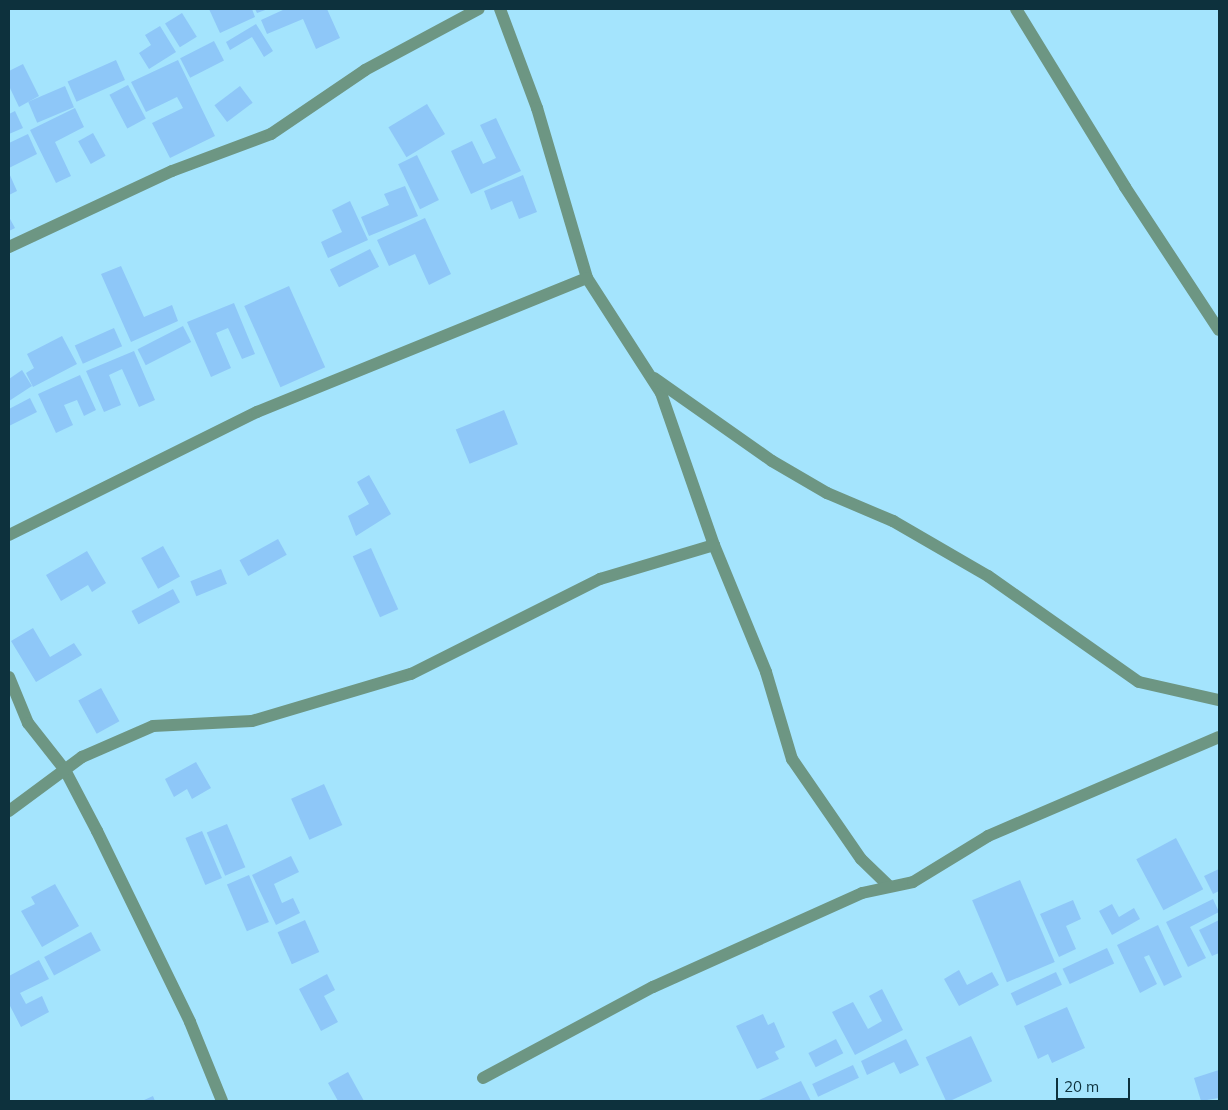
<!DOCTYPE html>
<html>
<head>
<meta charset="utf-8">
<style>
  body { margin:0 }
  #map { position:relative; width:1228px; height:1110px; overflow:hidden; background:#a4e4fd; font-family:Mulish,sans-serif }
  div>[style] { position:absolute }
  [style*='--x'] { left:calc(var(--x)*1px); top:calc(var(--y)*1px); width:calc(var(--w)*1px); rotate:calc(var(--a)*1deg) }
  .building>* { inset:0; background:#8ec7f8; transform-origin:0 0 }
  .minor>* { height:12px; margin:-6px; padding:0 6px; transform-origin:6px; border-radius:6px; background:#6d9683 }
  span { translate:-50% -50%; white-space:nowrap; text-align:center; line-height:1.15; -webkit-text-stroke:4.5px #a4e4fd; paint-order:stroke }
  .frame { position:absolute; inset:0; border:10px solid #0d313d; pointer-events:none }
  .scale { position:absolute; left:1056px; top:1078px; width:74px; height:22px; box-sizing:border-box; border:2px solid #0d313d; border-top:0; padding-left:6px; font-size:15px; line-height:18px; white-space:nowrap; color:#0d313d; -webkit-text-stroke:4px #a4e4fd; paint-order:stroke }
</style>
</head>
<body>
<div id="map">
  <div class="building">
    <div style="clip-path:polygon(209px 9px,252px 9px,255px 17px,220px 33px)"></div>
    <div style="clip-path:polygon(255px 9px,268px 9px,257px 13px)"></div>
    <div style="clip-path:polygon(285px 9px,327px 9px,340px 38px,316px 49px,303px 19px,267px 34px,261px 20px)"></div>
    <div style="left:182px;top:13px;width:28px;height:20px;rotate:58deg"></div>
    <div style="clip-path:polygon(256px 24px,273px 51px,264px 57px,252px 37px,230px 50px,226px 42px)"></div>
    <div style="clip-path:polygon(160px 26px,176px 52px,149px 69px,139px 53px,151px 45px,145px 35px)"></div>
    <div style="left:214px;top:41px;width:22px;height:38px;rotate:63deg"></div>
    <div style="left:116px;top:60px;width:22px;height:53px;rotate:66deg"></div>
    <div style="clip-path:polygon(178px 60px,215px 136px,170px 158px,152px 123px,183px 108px,177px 97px,146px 112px,131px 82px)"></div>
    <div style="clip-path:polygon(23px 64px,39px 96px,19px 107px,9px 86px,9px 71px)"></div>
    <div style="left:128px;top:85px;width:38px;height:21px;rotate:62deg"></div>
    <div style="left:65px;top:86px;width:23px;height:40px;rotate:67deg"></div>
    <div style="left:240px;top:86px;width:21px;height:32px;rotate:53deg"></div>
    <div style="left:427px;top:104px;width:35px;height:45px;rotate:59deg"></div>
    <div style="clip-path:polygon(75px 108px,84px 127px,55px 142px,71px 176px,56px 183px,30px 130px)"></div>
    <div style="clip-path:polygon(15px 111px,23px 128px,9px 134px,9px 114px)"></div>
    <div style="clip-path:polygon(496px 118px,521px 171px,471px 194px,451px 151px,472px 141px,483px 164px,496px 158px,480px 125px)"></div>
    <div style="left:93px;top:133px;width:26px;height:17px;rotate:61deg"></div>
    <div style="clip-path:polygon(28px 134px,37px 154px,9px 168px,9px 143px)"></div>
    <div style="left:417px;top:155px;width:50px;height:21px;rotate:64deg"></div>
    <div style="clip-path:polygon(9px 173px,17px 191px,9px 195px)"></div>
    <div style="clip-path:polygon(523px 175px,537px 212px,519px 219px,512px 201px,491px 210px,484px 191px)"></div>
    <div style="clip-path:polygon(405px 186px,418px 216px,369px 236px,361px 217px,389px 205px,384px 194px)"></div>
    <div style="clip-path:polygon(350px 201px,368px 240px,328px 258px,321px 242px,342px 232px,332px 210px)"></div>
    <div style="clip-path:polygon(9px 217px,15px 228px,9px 231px)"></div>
    <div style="clip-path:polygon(425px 218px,451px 274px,429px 285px,415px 254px,389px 266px,377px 240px)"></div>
    <div style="left:370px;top:249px;width:20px;height:45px;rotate:63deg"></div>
    <div style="clip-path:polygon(121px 266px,144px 317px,172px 305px,178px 321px,131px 342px,101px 274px)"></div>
    <div style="left:289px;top:286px;width:89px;height:49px;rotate:66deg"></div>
    <div style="clip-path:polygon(234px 303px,255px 354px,242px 359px,228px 328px,216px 333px,231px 368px,211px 377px,187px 322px)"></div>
    <div style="left:183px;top:326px;width:18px;height:51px;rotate:63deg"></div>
    <div style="left:114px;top:328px;width:20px;height:43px;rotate:66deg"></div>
    <div style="clip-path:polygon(62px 336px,77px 364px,33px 387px,26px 373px,34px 368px,27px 354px)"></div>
    <div style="clip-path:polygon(134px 351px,155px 400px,139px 407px,122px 369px,109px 375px,121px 405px,104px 412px,86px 371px)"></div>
    <div style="clip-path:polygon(22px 370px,32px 386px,9px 401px,9px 379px)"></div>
    <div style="clip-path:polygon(80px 375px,96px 410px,84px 416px,77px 400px,64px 405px,73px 425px,56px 433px,38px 394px)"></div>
    <div style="clip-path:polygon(30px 398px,37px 412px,9px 426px,9px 409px)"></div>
    <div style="left:504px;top:410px;width:37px;height:52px;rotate:68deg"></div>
    <div style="clip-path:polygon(369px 475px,391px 514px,356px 536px,348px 516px,369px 504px,357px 482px)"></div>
    <div style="left:278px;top:539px;width:18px;height:44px;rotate:61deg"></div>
    <div style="left:163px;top:546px;width:35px;height:25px;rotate:61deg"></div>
    <div style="left:371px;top:548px;width:67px;height:20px;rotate:66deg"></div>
    <div style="clip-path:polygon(87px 551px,106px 583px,92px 592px,88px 585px,61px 601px,46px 575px)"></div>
    <div style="left:221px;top:569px;width:16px;height:33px;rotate:68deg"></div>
    <div style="left:173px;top:589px;width:15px;height:47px;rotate:62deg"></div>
    <div style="clip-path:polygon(33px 628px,50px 657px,74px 643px,82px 655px,36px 682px,11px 641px)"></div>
    <div style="left:101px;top:688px;width:38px;height:26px;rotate:61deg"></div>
    <div style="clip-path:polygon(196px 762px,211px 788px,192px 799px,187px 789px,174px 797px,165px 779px)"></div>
    <div style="left:324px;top:784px;width:45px;height:36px;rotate:66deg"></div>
    <div style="left:227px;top:824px;width:47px;height:22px;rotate:67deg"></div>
    <div style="left:202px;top:831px;width:51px;height:18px;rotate:67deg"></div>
    <div style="left:1176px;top:838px;width:58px;height:45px;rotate:62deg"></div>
    <div style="clip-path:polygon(291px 856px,299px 872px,274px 884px,282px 903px,293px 898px,300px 913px,276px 925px,252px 875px)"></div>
    <div style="clip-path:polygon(1219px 869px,1219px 891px,1213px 894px,1204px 876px)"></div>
    <div style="left:249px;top:875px;width:51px;height:24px;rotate:67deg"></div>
    <div style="left:1020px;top:880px;width:89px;height:52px;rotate:67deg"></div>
    <div style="clip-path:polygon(55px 884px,79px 926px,42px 947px,21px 911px,35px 904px,31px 897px)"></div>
    <div style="clip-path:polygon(1213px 899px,1219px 912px,1190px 927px,1206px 958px,1188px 967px,1166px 922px)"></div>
    <div style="clip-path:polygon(1073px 900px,1081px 919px,1066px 926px,1076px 949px,1059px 957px,1040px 914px)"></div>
    <div style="clip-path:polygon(1112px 904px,1119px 917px,1134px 908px,1140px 919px,1112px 935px,1099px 911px)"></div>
    <div style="left:305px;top:920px;width:35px;height:30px;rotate:66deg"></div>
    <div style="clip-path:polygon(1219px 920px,1219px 953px,1212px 956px,1199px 930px)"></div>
    <div style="clip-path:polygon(1158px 925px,1182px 977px,1164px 986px,1149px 955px,1144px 957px,1157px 984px,1140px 993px,1117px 945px)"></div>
    <div style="left:91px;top:932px;width:21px;height:53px;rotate:62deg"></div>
    <div style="left:1107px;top:948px;width:17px;height:49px;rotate:65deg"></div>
    <div style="clip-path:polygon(39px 960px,49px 979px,20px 993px,26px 1004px,42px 996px,49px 1012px,21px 1027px,9px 1004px,9px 976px)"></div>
    <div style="clip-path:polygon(959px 970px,967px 985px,992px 972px,999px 985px,959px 1006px,944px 979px)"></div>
    <div style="left:1056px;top:972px;width:14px;height:50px;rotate:65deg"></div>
    <div style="clip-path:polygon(327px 974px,335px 990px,324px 996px,338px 1022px,321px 1031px,299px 989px)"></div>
    <div style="clip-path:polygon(882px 989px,903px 1030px,855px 1055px,832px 1012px,853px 1002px,868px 1029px,882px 1021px,869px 996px)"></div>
    <div style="clip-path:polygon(1067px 1007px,1085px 1048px,1052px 1063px,1048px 1054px,1038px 1059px,1024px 1026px)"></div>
    <div style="clip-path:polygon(763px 1014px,768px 1025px,774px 1022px,785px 1047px,775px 1052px,779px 1059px,757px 1069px,736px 1026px)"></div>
    <div style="left:971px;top:1036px;width:50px;height:50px;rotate:65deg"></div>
    <div style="left:836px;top:1039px;width:16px;height:31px;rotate:63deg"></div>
    <div style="clip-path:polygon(906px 1039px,919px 1065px,900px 1074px,894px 1062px,867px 1075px,861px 1061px)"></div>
    <div style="left:853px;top:1065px;width:14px;height:45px;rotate:65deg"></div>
    <div style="clip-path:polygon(1219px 1070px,1219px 1098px,1201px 1101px,1194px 1078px)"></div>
    <div style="clip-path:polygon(348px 1072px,364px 1101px,338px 1101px,328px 1083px)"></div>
    <div style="clip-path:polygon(801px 1081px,811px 1101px,757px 1101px)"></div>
    <div style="clip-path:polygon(153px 1096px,155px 1101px,142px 1101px)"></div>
  </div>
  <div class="minor">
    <div style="--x:500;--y:9;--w:106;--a:69.5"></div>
    <div style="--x:537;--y:108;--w:177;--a:73.6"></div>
    <div style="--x:587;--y:278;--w:137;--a:57.2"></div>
    <div style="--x:661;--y:393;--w:161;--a:70.8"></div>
    <div style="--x:714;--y:545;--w:137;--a:67.7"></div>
    <div style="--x:766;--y:672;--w:91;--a:73.4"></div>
    <div style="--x:792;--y:759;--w:121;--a:55.4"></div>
    <div style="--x:861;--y:859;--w:39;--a:44"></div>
    <div style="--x:1016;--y:9;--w:209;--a:58.5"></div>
    <div style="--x:1125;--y:187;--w:171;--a:56.7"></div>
    <div style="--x:9;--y:247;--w:180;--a:-25"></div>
    <div style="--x:172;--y:171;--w:106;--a:-20.5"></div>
    <div style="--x:271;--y:134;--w:114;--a:-34.2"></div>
    <div style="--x:365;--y:70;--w:129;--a:-28.2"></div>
    <div style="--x:654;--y:378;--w:144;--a:35.1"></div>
    <div style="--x:772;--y:461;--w:64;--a:30.2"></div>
    <div style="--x:827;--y:493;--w:72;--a:23"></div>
    <div style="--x:893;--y:521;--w:110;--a:30.1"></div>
    <div style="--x:988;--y:576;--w:184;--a:35.1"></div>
    <div style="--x:1139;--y:682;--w:82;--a:12.7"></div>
    <div style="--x:9;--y:535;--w:277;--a:-26.4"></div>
    <div style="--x:257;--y:412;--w:356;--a:-22.1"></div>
    <div style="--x:9;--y:677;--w:50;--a:67.6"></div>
    <div style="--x:28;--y:723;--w:60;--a:51.8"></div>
    <div style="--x:65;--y:770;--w:69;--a:62.3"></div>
    <div style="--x:97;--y:831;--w:212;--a:64"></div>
    <div style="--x:190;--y:1022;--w:85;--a:67.9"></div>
    <div style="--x:9;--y:811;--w:91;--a:-36.5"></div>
    <div style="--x:82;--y:757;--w:77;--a:-23.6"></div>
    <div style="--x:153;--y:726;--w:99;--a:-2.9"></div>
    <div style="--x:252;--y:721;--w:166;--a:-16.5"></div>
    <div style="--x:411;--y:674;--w:212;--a:-26.7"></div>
    <div style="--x:600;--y:579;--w:119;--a:-16.6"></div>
    <div style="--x:483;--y:1078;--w:193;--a:-28.2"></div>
    <div style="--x:653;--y:987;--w:229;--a:-24.2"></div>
    <div style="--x:862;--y:893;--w:52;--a:-12.2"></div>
    <div style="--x:913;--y:882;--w:88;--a:-31.5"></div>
    <div style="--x:988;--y:836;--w:251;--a:-23.2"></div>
  </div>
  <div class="frame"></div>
  <div class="scale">20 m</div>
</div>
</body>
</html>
